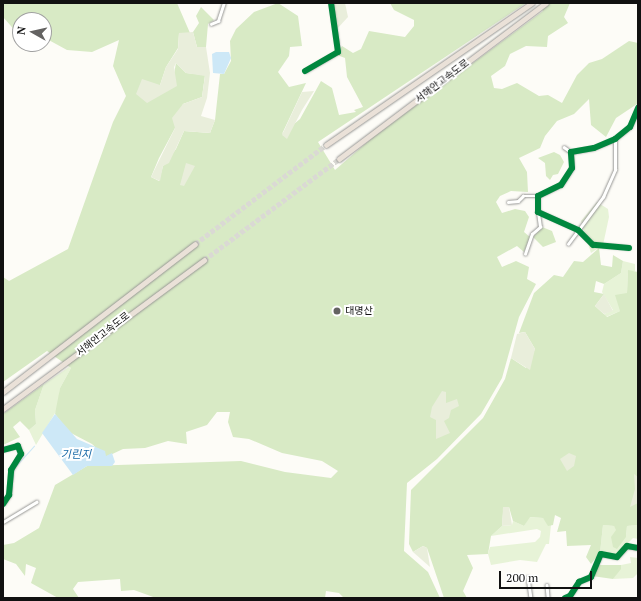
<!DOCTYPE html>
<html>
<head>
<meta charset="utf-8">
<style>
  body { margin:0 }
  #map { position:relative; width:641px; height:601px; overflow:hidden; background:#fdfcf7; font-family:"PT Serif","Noto Sans KR",serif }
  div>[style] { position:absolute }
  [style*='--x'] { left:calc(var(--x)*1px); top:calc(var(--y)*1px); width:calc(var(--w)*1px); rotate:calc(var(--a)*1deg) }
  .green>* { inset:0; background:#e7f3d7 }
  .forest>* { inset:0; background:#d8eac5 }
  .cemetery>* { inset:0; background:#e9eedb }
  .water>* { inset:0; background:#cde8f7 }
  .stream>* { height:1px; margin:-0.5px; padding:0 0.5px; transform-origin:0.5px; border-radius:0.5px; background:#cde8f7 }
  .highway-tunnel>* { height:4.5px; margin-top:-2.25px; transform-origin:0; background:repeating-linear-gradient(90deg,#dad9d4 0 4.5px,transparent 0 6.5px) }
  .roads { filter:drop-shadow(0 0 1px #979795) drop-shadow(0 0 1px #979795) }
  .street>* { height:2.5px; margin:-1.25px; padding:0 1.25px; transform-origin:1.25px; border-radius:1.25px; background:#fffffe }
  .highway>* { height:4.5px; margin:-2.25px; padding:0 2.25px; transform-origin:2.25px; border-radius:2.25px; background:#eae1d8 }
  .cycleway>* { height:6px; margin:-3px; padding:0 3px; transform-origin:3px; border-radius:3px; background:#00873e }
  .dots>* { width:11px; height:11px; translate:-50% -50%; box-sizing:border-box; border:2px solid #fff; border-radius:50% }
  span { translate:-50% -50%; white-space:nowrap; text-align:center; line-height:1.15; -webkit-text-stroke:4px #fff; paint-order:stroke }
  .street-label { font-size:10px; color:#111 }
  .poi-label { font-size:10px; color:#111 }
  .left { translate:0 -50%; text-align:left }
  .water-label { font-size:11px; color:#1768a6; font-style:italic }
  .frame { position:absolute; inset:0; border:4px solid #111; pointer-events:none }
  .north { position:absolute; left:12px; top:12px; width:40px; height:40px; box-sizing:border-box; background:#fff; border:1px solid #a0a0a0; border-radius:50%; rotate:278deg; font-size:11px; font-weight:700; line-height:16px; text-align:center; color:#111 }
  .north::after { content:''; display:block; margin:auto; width:14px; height:18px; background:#646362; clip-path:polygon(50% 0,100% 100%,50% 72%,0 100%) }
  .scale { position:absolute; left:499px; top:571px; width:93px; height:18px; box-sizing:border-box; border:2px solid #111; border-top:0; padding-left:5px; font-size:12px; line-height:14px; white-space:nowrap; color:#111; -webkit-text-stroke:3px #fff; paint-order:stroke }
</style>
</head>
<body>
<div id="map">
  <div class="green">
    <div style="clip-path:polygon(597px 202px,608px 209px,609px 217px,603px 245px,591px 253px,581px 221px)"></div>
    <div style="clip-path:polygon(623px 261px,635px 264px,635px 271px,628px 271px,627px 293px,620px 311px,606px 317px,604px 314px,613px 310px,602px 292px,604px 284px,621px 273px)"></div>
    <div style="clip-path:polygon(69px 367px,71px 368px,60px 388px,58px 408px,36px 445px,29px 430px,36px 424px,35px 410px,44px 384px)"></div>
    <div style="clip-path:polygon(529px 517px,543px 518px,551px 525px,549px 544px,546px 544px,537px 562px,520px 560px,491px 565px,488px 554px,490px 547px,535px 542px,540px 537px,541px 531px,537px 529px,491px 536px,502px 526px,512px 525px,513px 521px,524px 526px)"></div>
    <div style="clip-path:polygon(603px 525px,614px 526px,626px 537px,627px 526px,638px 525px,638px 539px,633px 538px,615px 556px,600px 553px)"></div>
    <div style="clip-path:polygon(630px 557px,638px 558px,638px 573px,633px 578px,613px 579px,621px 565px,631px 563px)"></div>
  </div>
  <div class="forest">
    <div style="clip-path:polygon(3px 3px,177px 3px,190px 33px,179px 33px,178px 48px,166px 67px,160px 85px,147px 103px,174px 74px,176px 63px,186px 73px,205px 75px,202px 97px,183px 104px,175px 128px,159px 158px,151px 177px,159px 181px,163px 166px,176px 149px,184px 131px,210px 133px,215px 120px,220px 74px,224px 74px,231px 61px,230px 41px,236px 29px,254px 12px,278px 3px,298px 16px,302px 46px,290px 47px,289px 56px,278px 72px,289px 87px,306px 83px,282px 134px,300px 119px,321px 81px,332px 88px,339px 115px,356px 112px,354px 110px,363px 107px,347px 77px,345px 58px,337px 55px,342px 46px,353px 53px,361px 49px,369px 31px,405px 37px,414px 26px,414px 20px,394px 10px,390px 3px,526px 3px,318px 142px,335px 170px,372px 138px,543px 11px,541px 8px,548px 3px,570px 3px,564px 17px,568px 23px,548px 36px,547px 47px,526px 46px,510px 54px,505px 66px,491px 76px,494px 88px,502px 89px,517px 83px,539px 96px,548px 95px,562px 103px,577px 75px,589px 63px,602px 59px,629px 41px,638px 43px,637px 104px,616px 118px,606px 137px,591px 125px,589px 99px,574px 114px,557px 121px,545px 136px,540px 148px,519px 158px,527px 172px,528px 192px,511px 191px,500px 196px,496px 202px,502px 213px,515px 209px,525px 211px,529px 217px,524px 232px,530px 237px,524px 252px,517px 246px,497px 257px,502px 267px,516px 261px,529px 267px,527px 279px,536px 284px,519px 317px,502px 378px,481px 414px,437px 459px,407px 483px,404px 551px,428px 572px,440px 598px,344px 598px,339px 593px,326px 591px,325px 598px,156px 598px,134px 590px,121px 591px,120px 579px,78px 582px,73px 589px,79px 598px,58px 598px,31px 583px,36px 568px,26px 564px,25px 576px,16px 564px,3px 559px,3px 545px,14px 543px,39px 528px,55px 485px,87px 466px,241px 461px,285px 472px,331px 478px,338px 471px,322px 461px,282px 453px,249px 439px,233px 437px,228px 422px,230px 412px,217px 412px,207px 425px,186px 432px,187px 444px,168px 441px,145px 448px,123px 449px,106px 457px,92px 444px,69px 432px,55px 414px,60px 388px,71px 368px,47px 351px,3px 382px,3px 277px,9px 281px,68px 249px,113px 122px,126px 96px,113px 66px,119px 40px,92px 52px,67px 50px,45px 38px,44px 20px,20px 20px,18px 34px,3px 17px)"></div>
    <div style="clip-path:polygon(201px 7px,214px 20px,208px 24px,206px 47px,197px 47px,193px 32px,199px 23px,196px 16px)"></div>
    <div style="clip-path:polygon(554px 152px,560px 155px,564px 162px,558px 174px,553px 175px,550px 180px,546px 176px,545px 163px,538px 158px)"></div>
    <div style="clip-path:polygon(542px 227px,552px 231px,556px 242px,543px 247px,533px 237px)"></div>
    <div style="clip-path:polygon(599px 248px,601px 265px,612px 267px,613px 255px,623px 261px,621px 273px,604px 284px,596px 281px,594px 292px,604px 294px,595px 306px,607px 317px,620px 311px,615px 295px,627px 293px,628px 270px,638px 272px,638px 525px,627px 526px,626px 537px,617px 549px,613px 547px,611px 537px,616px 530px,614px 526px,603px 525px,600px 553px,591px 564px,586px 557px,591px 545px,567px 546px,566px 531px,557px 532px,561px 518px,555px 515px,553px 525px,548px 526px,543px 518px,530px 517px,524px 526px,513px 521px,509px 507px,503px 513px,502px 526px,491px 536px,488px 554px,467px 555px,473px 568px,463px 591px,467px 598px,444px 598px,427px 548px,423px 546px,413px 552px,409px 544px,411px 490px,483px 418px,505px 379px,511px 358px,526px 368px,535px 349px,525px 332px,519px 333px,534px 293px,554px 275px,563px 277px,574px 261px,583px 262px)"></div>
    <div style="clip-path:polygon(44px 384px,35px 410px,36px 424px,29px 430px,20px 421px,13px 427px,20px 437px,3px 445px,3px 414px)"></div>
    <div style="clip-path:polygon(596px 565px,621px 565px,621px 569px,613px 579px,592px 576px)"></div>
  </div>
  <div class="cemetery">
    <div style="clip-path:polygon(332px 3px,345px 3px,348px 17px,336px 30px)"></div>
    <div style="clip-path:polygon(193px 32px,197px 47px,206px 47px,210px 73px,207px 98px,201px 116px,215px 120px,210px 133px,184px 131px,169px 163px,163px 166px,160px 181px,151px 177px,175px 128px,172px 118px,183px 104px,202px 97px,205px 76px,186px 73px,176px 63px,174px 67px,177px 86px,147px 103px,136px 94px,142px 79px,160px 85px,166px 67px,178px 49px,179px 33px)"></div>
    <div style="clip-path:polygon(314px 91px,302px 110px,287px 139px,282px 135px,302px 92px)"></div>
    <div style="clip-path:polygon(186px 163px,195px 166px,184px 186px,180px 185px)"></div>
    <div style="clip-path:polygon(604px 294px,613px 311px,604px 314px,595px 306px)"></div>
    <div style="clip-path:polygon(525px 332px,535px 349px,530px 370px,511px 358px,517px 334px)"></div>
    <div style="clip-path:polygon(442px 391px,446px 392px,446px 403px,457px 399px,459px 406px,451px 410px,449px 418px,444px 421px,450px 433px,436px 439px,436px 420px,430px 417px,432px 407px)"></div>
    <div style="clip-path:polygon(569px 453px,576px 456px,574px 466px,567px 471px,560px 459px)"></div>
    <div style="clip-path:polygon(634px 474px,638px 477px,638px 503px,630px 507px,635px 489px)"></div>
    <div style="clip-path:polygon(503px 507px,509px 507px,512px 525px,502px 526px)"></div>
    <div style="clip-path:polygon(423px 546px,427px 548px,430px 567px,413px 552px)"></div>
  </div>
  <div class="water">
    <div style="clip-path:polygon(216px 52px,229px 52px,231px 58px,224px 74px,213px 73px,212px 54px)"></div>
    <div style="clip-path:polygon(55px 414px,77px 439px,105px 451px,106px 456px,112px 453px,115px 462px,112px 466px,87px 466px,73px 475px,42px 433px)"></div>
  </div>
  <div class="stream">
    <div style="--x:10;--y:495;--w:27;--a:-82"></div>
    <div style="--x:14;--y:468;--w:30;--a:-48"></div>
  </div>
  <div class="highway-tunnel">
    <div style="--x:195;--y:244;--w:164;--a:-37.1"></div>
    <div style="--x:204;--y:260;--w:169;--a:-36.8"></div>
  </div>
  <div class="roads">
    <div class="street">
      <div style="--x:211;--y:24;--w:8;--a:-23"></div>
      <div style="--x:218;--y:21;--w:19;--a:-72"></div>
      <div style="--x:305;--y:71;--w:38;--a:-30"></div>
      <div style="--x:338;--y:52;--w:49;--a:-98.1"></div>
      <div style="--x:564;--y:147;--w:9;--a:36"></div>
      <div style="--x:508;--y:202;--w:10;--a:-6"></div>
      <div style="--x:518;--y:201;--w:7;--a:-45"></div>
      <div style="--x:523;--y:196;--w:15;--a:0"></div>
      <div style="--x:568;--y:244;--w:59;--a:-53.3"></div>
      <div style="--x:603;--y:197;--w:30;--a:-66"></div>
      <div style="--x:615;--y:170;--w:31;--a:-90"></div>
      <div style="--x:629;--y:248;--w:36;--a:-175"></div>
      <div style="--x:593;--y:245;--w:21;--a:-135"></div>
      <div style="--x:578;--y:230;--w:44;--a:-155.8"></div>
      <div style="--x:538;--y:212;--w:16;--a:-90"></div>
      <div style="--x:538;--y:196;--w:25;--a:-26"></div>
      <div style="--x:561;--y:185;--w:20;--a:-57"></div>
      <div style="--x:572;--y:168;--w:16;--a:-94"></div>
      <div style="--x:571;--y:152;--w:23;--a:-10"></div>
      <div style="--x:594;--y:148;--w:23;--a:-23"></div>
      <div style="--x:615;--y:139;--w:19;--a:-39"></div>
      <div style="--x:630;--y:127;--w:21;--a:-67"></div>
      <div style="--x:525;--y:254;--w:21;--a:-71"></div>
      <div style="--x:532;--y:234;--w:11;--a:-41"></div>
      <div style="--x:540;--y:227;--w:15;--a:-98"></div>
      <div style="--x:3;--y:504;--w:11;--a:-56"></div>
      <div style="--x:9;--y:495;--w:25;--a:-85"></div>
      <div style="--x:11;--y:470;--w:19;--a:-58"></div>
      <div style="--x:21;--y:454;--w:9;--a:-111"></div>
      <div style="--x:18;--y:446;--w:16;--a:165"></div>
      <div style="--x:3;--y:522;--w:39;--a:-31"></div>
      <div style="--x:528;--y:577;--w:21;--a:82"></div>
      <div style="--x:547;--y:585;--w:12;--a:85"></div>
      <div style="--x:565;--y:598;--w:5;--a:-22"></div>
      <div style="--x:570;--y:596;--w:17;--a:-57"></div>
      <div style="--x:579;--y:582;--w:13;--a:-23"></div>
      <div style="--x:591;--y:577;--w:25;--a:-67"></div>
      <div style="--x:601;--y:554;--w:16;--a:11"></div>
      <div style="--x:617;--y:557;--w:15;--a:-48"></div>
      <div style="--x:627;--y:546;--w:11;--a:10"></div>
    </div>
    <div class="highway">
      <div style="--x:326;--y:145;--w:250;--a:-34.6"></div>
      <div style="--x:339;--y:159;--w:259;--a:-37"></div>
      <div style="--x:3;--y:392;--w:242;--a:-37.6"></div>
      <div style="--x:3;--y:409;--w:250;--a:-36.5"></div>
    </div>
  </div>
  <div class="cycleway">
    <div style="--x:305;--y:71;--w:38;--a:-30"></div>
    <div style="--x:338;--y:52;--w:49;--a:-98.1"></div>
    <div style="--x:629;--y:248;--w:36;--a:-175"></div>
    <div style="--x:593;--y:245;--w:21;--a:-135"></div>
    <div style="--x:578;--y:230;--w:44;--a:-155.8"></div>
    <div style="--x:538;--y:212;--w:16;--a:-90"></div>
    <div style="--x:538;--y:196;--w:25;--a:-26"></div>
    <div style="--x:561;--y:185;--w:20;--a:-57"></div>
    <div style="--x:572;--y:168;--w:16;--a:-94"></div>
    <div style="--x:571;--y:152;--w:23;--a:-10"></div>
    <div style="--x:594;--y:148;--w:23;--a:-23"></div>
    <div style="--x:615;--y:139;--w:19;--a:-39"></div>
    <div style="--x:630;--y:127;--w:21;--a:-67"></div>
    <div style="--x:3;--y:504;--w:11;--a:-56"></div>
    <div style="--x:9;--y:495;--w:25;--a:-85"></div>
    <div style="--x:11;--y:470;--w:19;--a:-58"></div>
    <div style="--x:21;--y:454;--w:9;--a:-111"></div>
    <div style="--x:18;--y:446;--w:16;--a:165"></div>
    <div style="--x:565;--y:598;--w:5;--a:-22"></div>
    <div style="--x:570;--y:596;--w:17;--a:-57"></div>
    <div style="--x:579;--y:582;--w:13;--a:-23"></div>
    <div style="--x:591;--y:577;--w:25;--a:-67"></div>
    <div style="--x:601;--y:554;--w:16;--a:11"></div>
    <div style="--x:617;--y:557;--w:15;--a:-48"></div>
    <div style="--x:627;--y:546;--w:11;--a:10"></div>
  </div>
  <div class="dots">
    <div style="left:337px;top:311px;background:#646362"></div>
  </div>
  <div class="street-label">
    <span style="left:442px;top:81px;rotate:-37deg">서해안고속도로</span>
    <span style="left:103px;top:334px;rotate:-38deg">서해안고속도로</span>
  </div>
  <div class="poi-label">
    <span class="left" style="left:345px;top:311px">대명산</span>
  </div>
  <div class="water-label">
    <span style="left:76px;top:454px">기린지</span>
  </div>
  <div class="frame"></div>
  <div class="north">N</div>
  <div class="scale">200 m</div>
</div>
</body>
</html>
